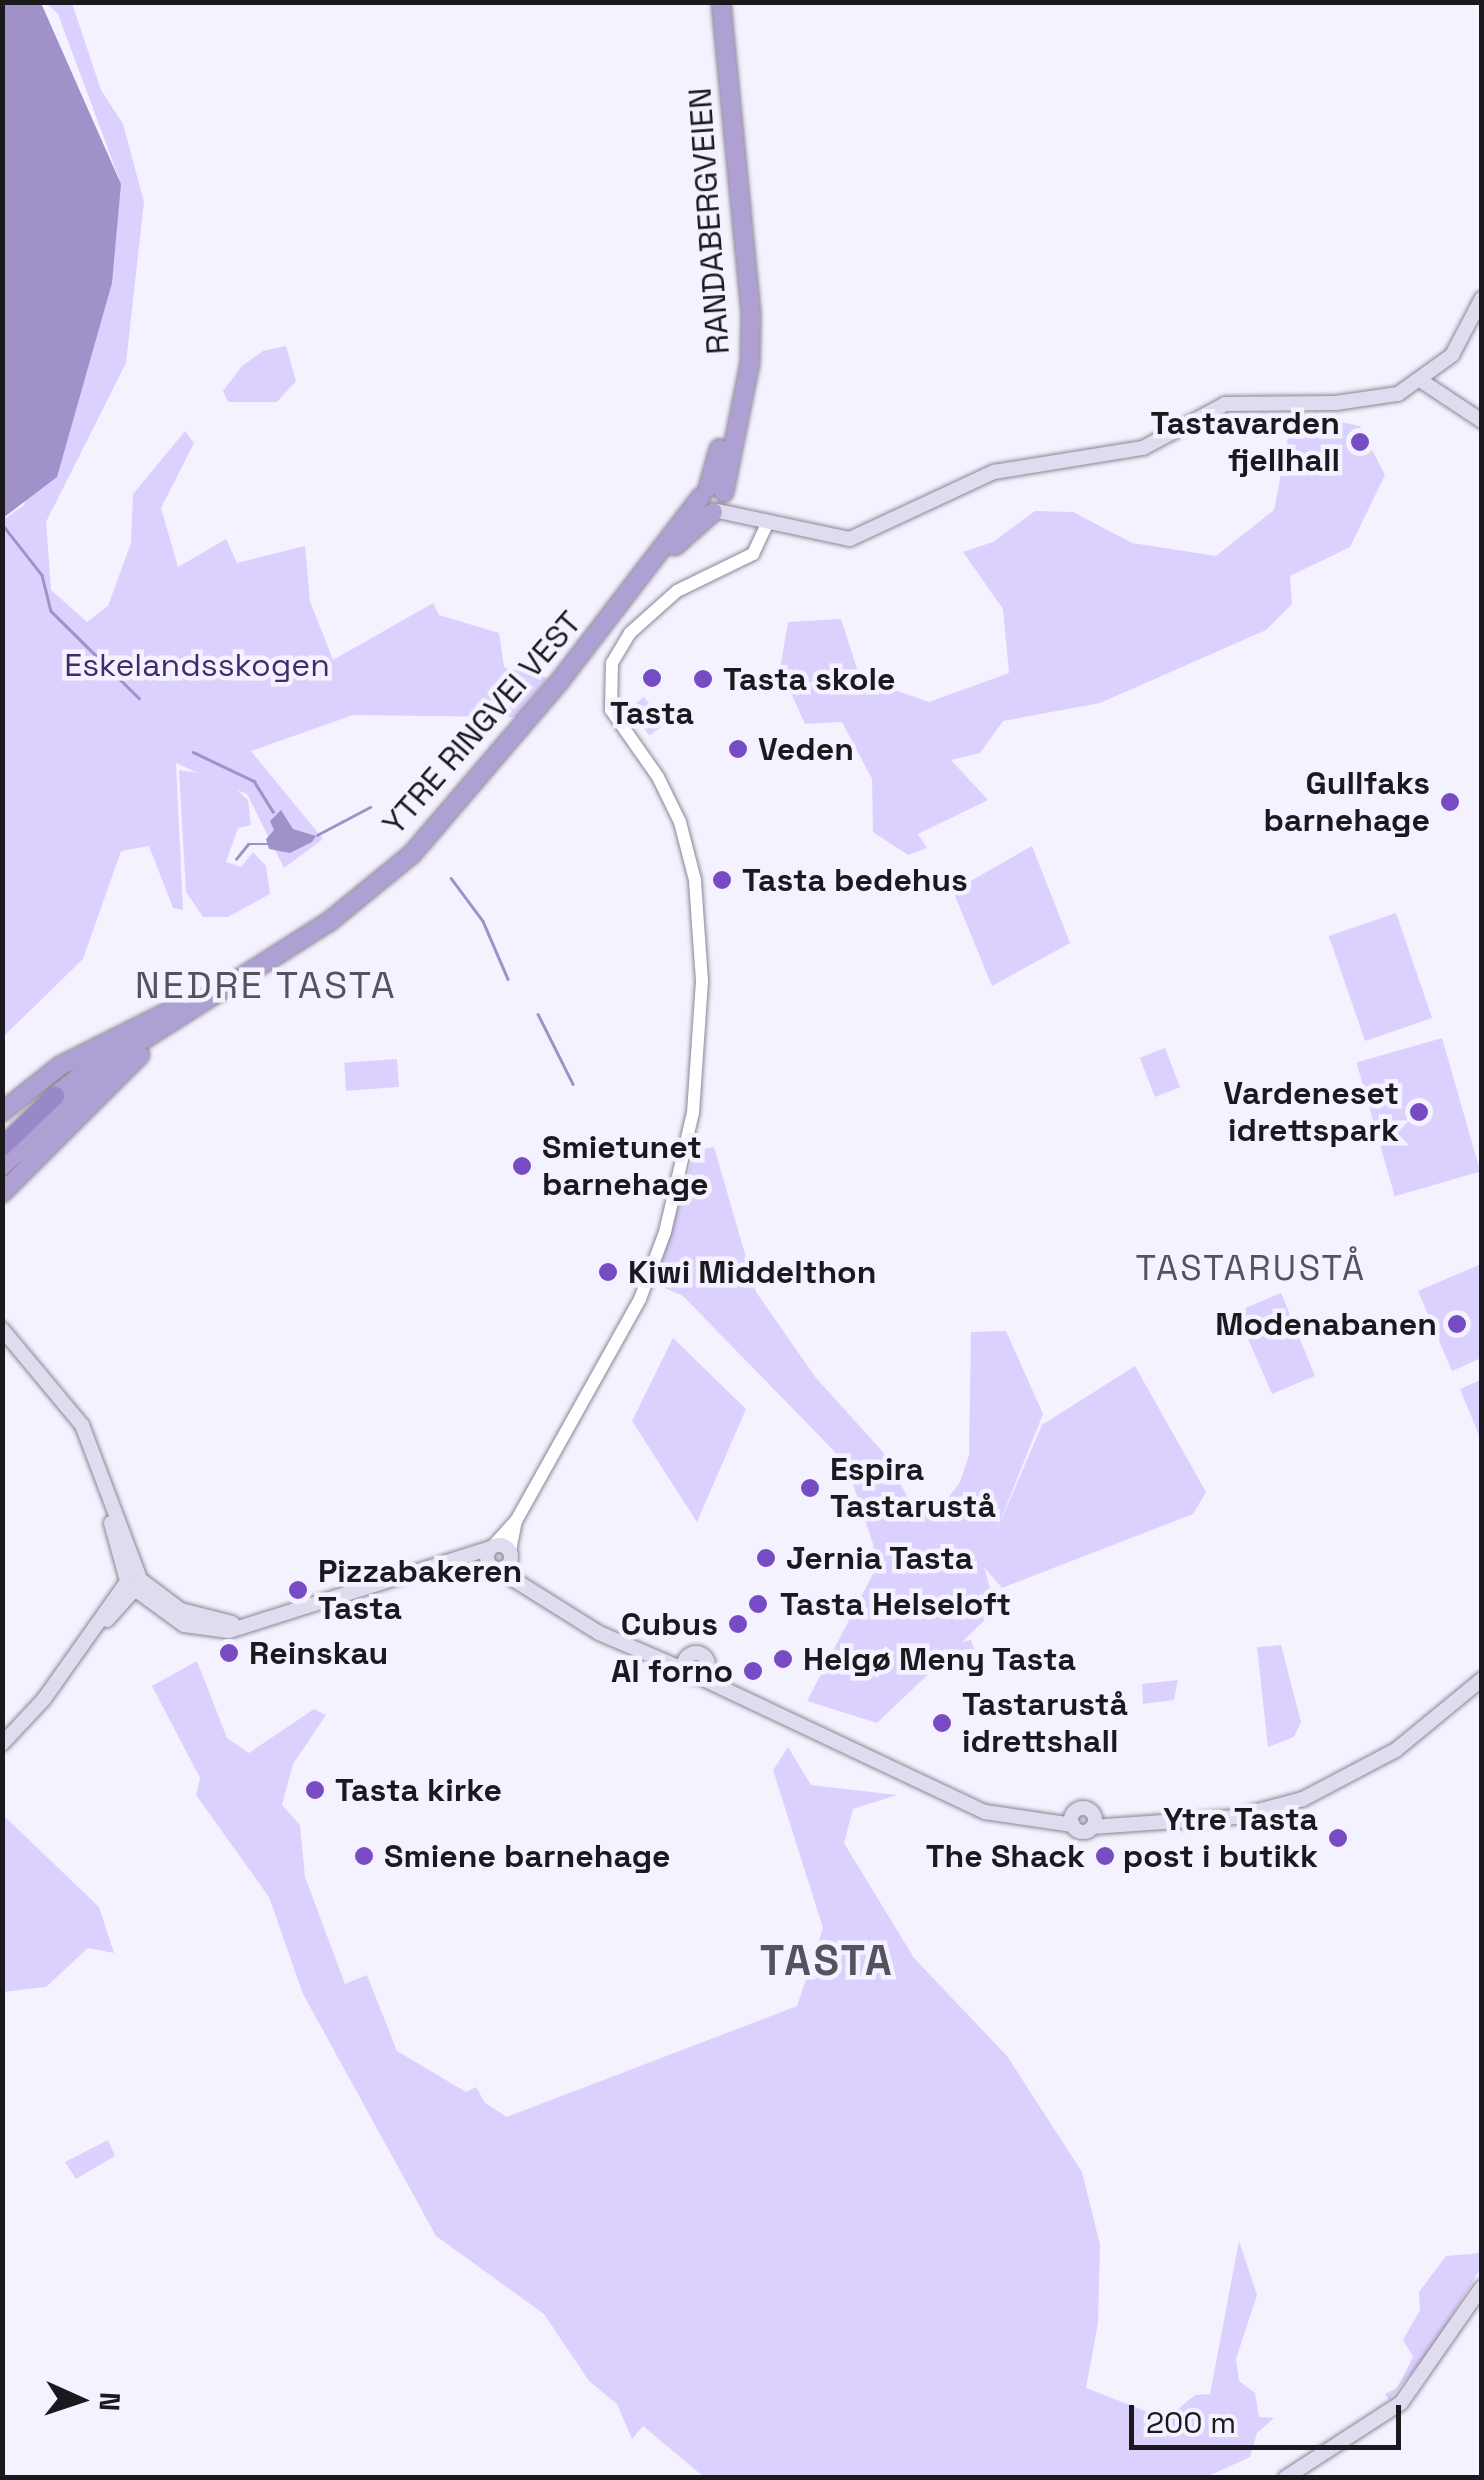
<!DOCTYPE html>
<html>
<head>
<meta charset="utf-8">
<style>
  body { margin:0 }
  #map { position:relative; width:1484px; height:2480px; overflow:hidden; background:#f4f2fe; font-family:"Space Grotesk",sans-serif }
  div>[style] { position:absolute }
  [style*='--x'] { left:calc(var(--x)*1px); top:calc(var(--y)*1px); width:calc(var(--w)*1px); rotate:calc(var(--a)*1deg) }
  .green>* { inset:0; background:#dcd1fe; transform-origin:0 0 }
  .water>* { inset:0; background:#a091c9 }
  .stream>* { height:2.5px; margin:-1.25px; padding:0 1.25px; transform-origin:1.25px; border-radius:1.25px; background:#a091c9 }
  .roads { filter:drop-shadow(0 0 2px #8a8795) drop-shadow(0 0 2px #8a8795) }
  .tertiary>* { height:12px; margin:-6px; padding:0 6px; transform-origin:6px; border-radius:6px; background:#fff }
  .secondary>* { height:14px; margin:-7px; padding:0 7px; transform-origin:7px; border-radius:7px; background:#e0dbee }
  .secondary>.ring { margin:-7px; padding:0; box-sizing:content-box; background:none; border:14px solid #e0dbee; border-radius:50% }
  .trunk>* { height:18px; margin:-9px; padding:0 9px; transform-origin:9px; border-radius:9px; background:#aea0d3 }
  .motorway>* { height:18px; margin:-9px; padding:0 9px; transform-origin:9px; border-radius:9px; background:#9988c8 }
  .dots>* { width:28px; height:28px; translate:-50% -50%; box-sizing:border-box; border:5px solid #f4f2fe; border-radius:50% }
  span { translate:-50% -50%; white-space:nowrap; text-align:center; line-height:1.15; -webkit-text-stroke:9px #f4f2fe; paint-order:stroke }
  .street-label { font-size:32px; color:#1a191e }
  .poi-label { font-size:32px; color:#1a191e; font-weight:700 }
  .right { translate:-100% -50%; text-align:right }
  .left { translate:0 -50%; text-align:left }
  .park-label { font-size:32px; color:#412a6d }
  .neighbourhood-label { font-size:35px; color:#55525f; letter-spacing:2.5px }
  .quarter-label { font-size:38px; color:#55525f; letter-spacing:2.5px }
  .district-label { font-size:42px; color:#55525f; font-weight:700; letter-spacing:2.5px }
  .frame { position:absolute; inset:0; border:5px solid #1a191e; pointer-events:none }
  .north { position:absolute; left:30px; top:2350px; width:100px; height:100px; -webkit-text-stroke:8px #f4f2fe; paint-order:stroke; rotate:93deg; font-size:28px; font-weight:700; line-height:40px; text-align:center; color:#1a191e }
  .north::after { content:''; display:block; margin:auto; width:35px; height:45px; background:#1a191e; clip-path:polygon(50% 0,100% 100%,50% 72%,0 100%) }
  .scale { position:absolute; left:1129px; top:2405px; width:272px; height:45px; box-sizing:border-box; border:5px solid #1a191e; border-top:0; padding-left:12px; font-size:30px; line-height:35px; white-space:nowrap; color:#1a191e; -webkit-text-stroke:8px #f4f2fe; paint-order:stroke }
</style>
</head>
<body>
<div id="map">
  <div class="green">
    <div style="clip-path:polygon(46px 3px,72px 3px,101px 90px,123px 124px,144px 202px,126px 363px,46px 522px,51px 590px,87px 622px,108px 606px,131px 543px,133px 494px,185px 431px,194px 443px,161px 508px,178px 567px,226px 539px,237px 563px,305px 546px,310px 601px,333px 660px,433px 603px,439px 615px,499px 633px,504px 667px,548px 678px,517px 717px,353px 715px,251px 751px,323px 839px,284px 868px,247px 794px,237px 790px,248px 800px,251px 825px,238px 828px,226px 862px,241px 867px,253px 852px,266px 866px,270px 894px,228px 917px,203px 917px,186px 892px,179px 770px,198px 773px,176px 763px,183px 910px,173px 908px,149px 846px,121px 851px,83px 959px,3px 1037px,3px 520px,24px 505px,121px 184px,58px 14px)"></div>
    <div style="clip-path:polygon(286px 346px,296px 381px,277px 402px,228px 402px,223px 391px,242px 366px,263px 351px)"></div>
    <div style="clip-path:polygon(1293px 412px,1360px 426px,1385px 475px,1350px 547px,1290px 576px,1292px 604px,1266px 630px,1100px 703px,1003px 721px,980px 753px,951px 760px,988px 800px,918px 834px,927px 848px,908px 855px,873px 832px,872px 779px,842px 722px,805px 724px,780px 669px,788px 622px,841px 619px,860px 678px,929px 702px,1009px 673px,1003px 609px,963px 552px,993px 542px,1035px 511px,1073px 512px,1132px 543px,1216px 556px,1274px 510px)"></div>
    <div style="left:644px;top:697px;width:34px;height:19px;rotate:53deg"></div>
    <div style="clip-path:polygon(1032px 846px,1070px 943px,992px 986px,953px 891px)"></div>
    <div style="left:1396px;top:913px;width:111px;height:71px;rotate:71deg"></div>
    <div style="left:1442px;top:1038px;width:139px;height:89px;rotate:74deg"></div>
    <div style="left:1165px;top:1048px;width:42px;height:27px;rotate:69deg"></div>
    <div style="left:397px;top:1059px;width:28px;height:53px;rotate:86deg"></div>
    <div style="clip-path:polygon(714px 1147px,756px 1292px,816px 1378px,883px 1452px,908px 1498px,943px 1505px,960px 1482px,969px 1455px,971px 1332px,1006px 1331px,1043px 1414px,995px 1534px,1042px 1425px,1135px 1366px,1206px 1492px,1193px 1514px,1002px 1588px,984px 1567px,996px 1609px,962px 1642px,971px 1640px,978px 1660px,946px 1672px,941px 1662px,877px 1723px,807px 1701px,876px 1568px,873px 1544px,849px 1472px,834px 1451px,683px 1296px,655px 1284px,695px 1151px)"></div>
    <div style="clip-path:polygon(1481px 1264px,1481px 1358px,1452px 1371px,1418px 1291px)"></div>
    <div style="clip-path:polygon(1281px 1293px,1315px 1376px,1272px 1394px,1239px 1318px,1241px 1310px)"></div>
    <div style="clip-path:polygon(673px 1338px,746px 1409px,697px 1522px,632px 1421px)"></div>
    <div style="clip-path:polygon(1481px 1380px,1481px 1440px,1460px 1389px)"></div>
    <div style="clip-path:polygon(1281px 1645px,1301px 1722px,1294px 1737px,1268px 1747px,1257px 1647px)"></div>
    <div style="clip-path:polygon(197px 1661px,227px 1738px,249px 1753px,314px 1709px,326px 1715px,293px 1764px,282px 1805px,300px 1825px,305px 1877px,345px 1984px,367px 1975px,397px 2051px,466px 2092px,476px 2087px,485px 2103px,507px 2117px,797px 2006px,823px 1928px,773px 1770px,788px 1747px,811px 1785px,897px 1795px,853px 1809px,844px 1843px,914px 1958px,1007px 2056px,1082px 2172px,1100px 2245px,1098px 2323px,1086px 2388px,1148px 2412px,1173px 2413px,1195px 2395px,1210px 2394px,1239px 2241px,1257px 2295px,1236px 2359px,1239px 2381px,1255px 2393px,1259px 2417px,1274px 2418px,1257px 2433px,1250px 2457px,1204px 2478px,705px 2478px,643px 2426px,632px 2439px,617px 2404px,589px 2381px,544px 2314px,436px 2236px,303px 1994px,269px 1897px,196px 1795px,200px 1778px,152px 1686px)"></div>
    <div style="clip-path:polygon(1178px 1680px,1174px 1700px,1143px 1704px,1142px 1684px)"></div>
    <div style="clip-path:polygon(2px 1814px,99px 1907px,114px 1953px,88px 1948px,46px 1987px,3px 1992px)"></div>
    <div style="clip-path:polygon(108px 2140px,115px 2156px,76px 2179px,65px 2162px)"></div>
    <div style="clip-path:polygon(1481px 2253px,1481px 2268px,1429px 2352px,1389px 2400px,1385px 2394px,1397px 2388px,1413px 2357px,1403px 2340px,1420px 2310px,1419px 2292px,1446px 2256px)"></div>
  </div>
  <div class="water">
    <div style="clip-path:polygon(3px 2px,41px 3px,121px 184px,112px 283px,57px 477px,3px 518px)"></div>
    <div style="clip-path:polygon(281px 810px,293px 829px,316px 836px,312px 842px,290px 853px,269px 849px,266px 839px,274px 830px,270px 821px)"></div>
  </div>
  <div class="stream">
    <div style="--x:2;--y:524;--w:65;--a:51.9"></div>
    <div style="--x:42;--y:575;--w:37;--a:76"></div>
    <div style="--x:51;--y:611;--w:124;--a:44.7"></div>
    <div style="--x:193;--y:752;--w:68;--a:25.4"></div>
    <div style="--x:254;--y:781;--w:36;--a:58"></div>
    <div style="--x:317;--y:835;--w:60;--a:-27.8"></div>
    <div style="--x:236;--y:859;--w:19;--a:-51"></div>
    <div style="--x:248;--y:844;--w:23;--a:0"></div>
    <div style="--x:451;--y:878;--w:54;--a:53.3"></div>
    <div style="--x:483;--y:921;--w:63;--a:66.7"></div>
    <div style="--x:538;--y:1014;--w:78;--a:63.4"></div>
  </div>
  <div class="roads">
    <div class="tertiary">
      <div style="--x:493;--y:1546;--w:31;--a:-48"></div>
      <div style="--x:510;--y:1551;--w:31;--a:-79"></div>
      <div style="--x:516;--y:1521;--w:254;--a:-60.8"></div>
      <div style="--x:640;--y:1299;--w:72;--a:-69.5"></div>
      <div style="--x:665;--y:1232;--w:122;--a:-76.8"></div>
      <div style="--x:693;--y:1113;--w:132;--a:-86.1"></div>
      <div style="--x:702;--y:981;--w:101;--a:-94"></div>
      <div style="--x:695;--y:880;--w:60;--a:-104.5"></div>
      <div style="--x:680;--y:822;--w:50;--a:-116.1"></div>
      <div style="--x:658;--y:777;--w:82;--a:-125"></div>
      <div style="--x:611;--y:710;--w:47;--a:-88.8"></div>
      <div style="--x:612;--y:663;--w:35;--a:-59"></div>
      <div style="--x:630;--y:633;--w:63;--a:-41.8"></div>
      <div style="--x:677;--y:591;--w:85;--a:-26"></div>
      <div style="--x:753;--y:554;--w:33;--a:-65"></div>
    </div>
    <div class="secondary">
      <div style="--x:1423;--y:382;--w:71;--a:33.5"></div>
      <div style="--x:718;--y:511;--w:135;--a:12"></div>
      <div style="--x:850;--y:539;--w:159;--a:-25"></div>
      <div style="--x:994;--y:472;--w:151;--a:-9.2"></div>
      <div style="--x:1143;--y:448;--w:93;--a:-28.2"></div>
      <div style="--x:1225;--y:404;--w:111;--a:-0.5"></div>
      <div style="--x:1336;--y:403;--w:63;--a:-8.3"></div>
      <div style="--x:1398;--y:394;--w:67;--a:-35.8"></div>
      <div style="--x:1452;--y:355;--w:64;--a:-62.2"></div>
      <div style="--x:2;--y:1329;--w:125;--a:50.2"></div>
      <div style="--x:82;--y:1425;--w:161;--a:69.3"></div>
      <div style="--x:111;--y:1523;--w:67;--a:74.5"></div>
      <div class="ring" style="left:487px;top:1545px;width:10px;height:10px"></div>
      <div style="--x:497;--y:1569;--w:120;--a:32.1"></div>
      <div style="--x:599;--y:1633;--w:91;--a:23.2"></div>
      <div style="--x:141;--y:1580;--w:50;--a:36.9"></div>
      <div style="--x:181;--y:1610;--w:53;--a:14.3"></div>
      <div style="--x:136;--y:1590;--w:59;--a:36.1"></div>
      <div style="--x:184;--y:1625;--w:45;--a:7.6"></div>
      <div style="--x:229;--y:1631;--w:274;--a:-17.6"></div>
      <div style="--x:107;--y:1620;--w:40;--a:-48"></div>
      <div class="ring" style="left:684px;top:1653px;width:10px;height:10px"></div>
      <div style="--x:699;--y:1677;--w:316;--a:25.3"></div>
      <div style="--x:985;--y:1812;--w:89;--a:8.4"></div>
      <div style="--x:2;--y:1744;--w:62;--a:-47"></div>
      <div style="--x:44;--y:1699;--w:142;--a:-54.7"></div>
      <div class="ring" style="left:1071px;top:1808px;width:10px;height:10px"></div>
      <div style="--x:1092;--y:1827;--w:143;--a:-4"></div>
      <div style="--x:1235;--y:1817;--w:70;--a:-14.8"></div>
      <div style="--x:1303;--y:1799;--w:105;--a:-27.8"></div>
      <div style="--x:1396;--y:1750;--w:112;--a:-39.5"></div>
      <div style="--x:1285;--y:2478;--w:138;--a:-32.9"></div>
      <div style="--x:1401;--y:2403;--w:141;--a:-55.1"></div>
    </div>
    <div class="trunk">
      <div style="--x:721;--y:2;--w:315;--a:84.5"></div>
      <div style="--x:751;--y:316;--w:47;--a:91.2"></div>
      <div style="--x:750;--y:363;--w:132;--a:101.4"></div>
      <div style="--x:708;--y:488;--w:41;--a:-74.2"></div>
      <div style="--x:675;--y:546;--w:51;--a:-41.8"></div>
      <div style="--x:55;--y:1096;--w:80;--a:-38.9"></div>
      <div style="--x:2;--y:1112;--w:74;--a:-38.4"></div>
      <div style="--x:60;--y:1066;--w:132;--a:-26.6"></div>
      <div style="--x:2;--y:1166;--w:187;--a:-42"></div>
      <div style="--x:141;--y:1041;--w:224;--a:-32.4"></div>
      <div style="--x:330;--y:921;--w:106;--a:-39.3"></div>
      <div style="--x:412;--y:854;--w:226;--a:-49.5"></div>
      <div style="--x:559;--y:682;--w:233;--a:-52.5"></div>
      <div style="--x:2;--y:1193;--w:195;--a:-45"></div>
    </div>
    <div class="motorway">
      <div style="--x:2;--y:1147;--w:74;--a:-43.9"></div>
    </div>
  </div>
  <div class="dots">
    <div style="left:1360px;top:442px;background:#774bc4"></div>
    <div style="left:652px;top:678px;background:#774bc4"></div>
    <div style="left:703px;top:679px;background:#774bc4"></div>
    <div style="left:738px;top:749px;background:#774bc4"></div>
    <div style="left:1450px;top:802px;background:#774bc4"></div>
    <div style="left:722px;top:880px;background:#774bc4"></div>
    <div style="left:1419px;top:1112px;background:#774bc4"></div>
    <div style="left:522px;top:1166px;background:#774bc4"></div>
    <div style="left:608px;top:1272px;background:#774bc4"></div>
    <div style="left:1457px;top:1324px;background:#774bc4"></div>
    <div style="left:810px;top:1488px;background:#774bc4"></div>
    <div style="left:766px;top:1558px;background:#774bc4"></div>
    <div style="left:298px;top:1590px;background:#774bc4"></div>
    <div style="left:758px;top:1604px;background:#774bc4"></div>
    <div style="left:738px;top:1624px;background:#774bc4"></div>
    <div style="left:229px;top:1653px;background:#774bc4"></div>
    <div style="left:783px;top:1659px;background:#774bc4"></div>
    <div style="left:753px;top:1671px;background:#774bc4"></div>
    <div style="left:942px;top:1723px;background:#774bc4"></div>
    <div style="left:315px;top:1790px;background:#774bc4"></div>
    <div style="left:1338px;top:1838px;background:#774bc4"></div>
    <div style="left:364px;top:1856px;background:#774bc4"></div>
    <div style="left:1105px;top:1856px;background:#774bc4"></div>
  </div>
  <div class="street-label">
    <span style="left:709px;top:221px;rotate:-94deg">RANDABERGVEIEN</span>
    <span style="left:482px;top:723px;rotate:-49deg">YTRE RINGVEI VEST</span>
  </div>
  <div class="poi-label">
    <span class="right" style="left:1340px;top:442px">Tastavarden<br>fjellhall</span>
    <span class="left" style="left:723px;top:679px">Tasta skole</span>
    <span style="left:652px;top:713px">Tasta</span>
    <span class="left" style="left:758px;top:749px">Veden</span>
    <span class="right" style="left:1430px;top:802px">Gullfaks<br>barnehage</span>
    <span class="left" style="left:742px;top:880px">Tasta bedehus</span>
    <span class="right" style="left:1399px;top:1112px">Vardeneset<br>idrettspark</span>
    <span class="left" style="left:542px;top:1166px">Smietunet<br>barnehage</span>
    <span class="left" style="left:628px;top:1272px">Kiwi Middelthon</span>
    <span class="right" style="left:1437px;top:1324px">Modenabanen</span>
    <span class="left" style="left:830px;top:1488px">Espira<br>Tastarustå</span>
    <span class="left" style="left:786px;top:1558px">Jernia Tasta</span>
    <span class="left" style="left:318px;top:1590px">Pizzabakeren<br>Tasta</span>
    <span class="left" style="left:780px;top:1604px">Tasta Helseloft</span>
    <span class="right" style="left:718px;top:1624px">Cubus</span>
    <span class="left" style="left:249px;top:1653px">Reinskau</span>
    <span class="left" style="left:803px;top:1659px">Helgø Meny Tasta</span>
    <span class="right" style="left:733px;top:1671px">Al forno</span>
    <span class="left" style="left:962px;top:1723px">Tastarustå<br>idrettshall</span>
    <span class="left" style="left:335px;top:1790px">Tasta kirke</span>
    <span class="right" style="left:1318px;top:1838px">Ytre Tasta<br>post i butikk</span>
    <span class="left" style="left:384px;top:1856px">Smiene barnehage</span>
    <span class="right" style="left:1085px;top:1856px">The Shack</span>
  </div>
  <div class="park-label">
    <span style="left:197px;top:665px">Eskelandsskogen</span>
  </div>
  <div class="neighbourhood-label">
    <span style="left:1251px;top:1268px">TASTARUSTÅ</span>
  </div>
  <div class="quarter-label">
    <span style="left:266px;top:986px">NEDRE TASTA</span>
  </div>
  <div class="district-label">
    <span style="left:827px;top:1961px">TASTA</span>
  </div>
  <div class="frame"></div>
  <div class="north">N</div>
  <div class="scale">200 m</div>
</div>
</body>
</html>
